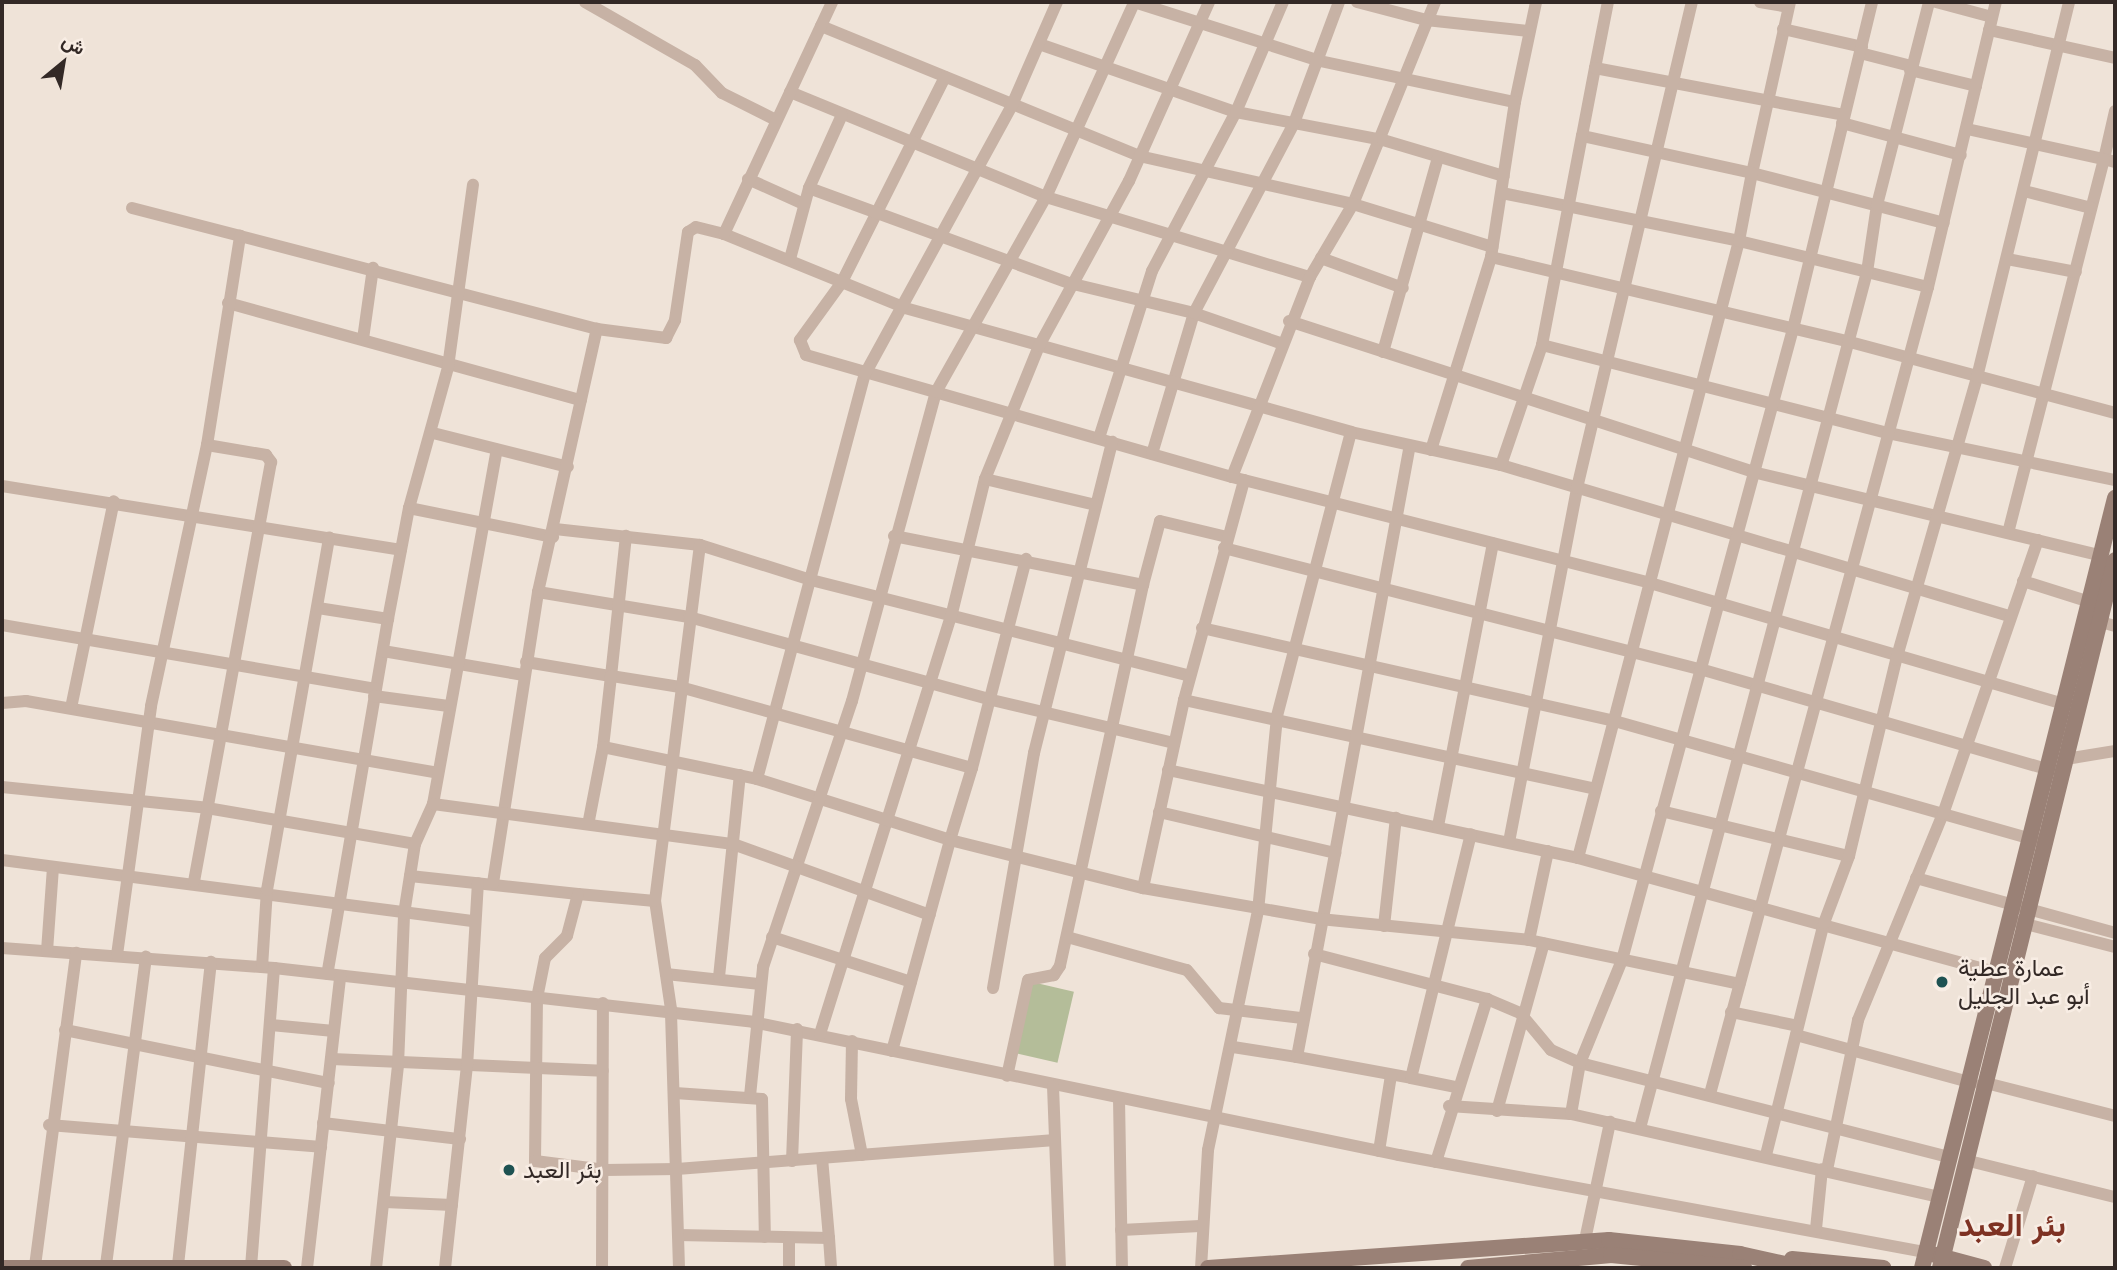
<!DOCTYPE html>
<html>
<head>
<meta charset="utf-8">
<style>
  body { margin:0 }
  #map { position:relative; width:2117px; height:1270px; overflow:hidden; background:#efe3d8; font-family:Montserrat,Vazirmatn,sans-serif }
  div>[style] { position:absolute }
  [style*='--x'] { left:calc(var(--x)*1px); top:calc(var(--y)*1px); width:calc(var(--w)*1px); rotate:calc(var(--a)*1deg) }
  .green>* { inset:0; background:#b4bd99; transform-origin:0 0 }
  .minor>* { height:12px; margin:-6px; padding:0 6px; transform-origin:6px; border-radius:6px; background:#c7b2a5 }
  .secondary>* { height:16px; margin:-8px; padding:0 8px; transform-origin:8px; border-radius:8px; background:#9a8176 }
  .dots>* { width:19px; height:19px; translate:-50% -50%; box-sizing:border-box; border:4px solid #f8ede4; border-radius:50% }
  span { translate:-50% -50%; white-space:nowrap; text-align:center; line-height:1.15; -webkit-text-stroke:5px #f8ede4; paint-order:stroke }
  .poi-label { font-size:24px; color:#332926 }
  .left { translate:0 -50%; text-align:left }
  .district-label { font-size:32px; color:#7e3223; font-weight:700 }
  .frame { position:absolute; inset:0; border:4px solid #332926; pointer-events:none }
  .north { position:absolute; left:28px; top:28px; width:70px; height:70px; -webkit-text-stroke:5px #f8ede4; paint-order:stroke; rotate:30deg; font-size:19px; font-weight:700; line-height:28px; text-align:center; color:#332926 }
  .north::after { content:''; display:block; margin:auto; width:24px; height:32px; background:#332926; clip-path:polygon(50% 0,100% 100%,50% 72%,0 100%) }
</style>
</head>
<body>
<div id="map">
  <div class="green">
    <div style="left:1032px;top:982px;width:43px;height:73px;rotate:13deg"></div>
  </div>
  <div class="minor">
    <div style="--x:585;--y:2;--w:127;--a:29.8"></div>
    <div style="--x:695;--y:65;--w:39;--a:46"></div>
    <div style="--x:722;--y:93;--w:60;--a:26.6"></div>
    <div style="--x:1134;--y:2;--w:195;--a:17.6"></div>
    <div style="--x:1320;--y:61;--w:199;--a:11.9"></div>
    <div style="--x:1515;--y:102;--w:102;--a:-78.1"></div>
    <div style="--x:1357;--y:2;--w:71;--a:14.6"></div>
    <div style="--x:1426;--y:20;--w:104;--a:6.1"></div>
    <div style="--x:1760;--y:2;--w:28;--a:10"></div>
    <div style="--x:1790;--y:2;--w:175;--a:102.5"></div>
    <div style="--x:1752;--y:173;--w:198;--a:14.6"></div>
    <div style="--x:1936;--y:2;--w:58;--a:15"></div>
    <div style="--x:821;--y:26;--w:344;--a:22.2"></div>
    <div style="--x:1139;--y:156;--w:219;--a:12.6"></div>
    <div style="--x:1353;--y:204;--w:218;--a:-67.9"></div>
    <div style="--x:1783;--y:29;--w:81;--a:12.8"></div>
    <div style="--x:1989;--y:30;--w:129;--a:12.5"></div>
    <div style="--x:1042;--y:45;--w:205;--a:19.1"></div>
    <div style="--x:1236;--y:112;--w:150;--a:10.8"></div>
    <div style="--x:1383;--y:140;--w:126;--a:16.6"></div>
    <div style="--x:1860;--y:53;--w:53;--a:14.3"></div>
    <div style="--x:1595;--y:68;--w:67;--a:-78.9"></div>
    <div style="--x:1910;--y:70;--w:68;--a:13.6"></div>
    <div style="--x:945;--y:77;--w:229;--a:116.7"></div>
    <div style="--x:842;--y:282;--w:72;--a:125.9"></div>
    <div style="--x:800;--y:340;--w:16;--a:68"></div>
    <div style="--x:806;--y:355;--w:443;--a:16"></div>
    <div style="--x:1232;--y:477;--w:431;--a:14.2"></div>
    <div style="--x:1650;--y:583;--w:434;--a:16.3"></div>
    <div style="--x:790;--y:92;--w:277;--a:22.3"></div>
    <div style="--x:1046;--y:197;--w:276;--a:16.9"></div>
    <div style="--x:1310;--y:277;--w:85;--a:-59.5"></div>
    <div style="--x:1353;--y:204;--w:146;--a:17.1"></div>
    <div style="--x:1515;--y:102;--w:157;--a:98.8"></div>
    <div style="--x:1491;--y:257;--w:369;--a:13.3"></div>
    <div style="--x:1850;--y:342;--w:274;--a:15"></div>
    <div style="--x:2115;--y:111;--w:49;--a:102.9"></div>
    <div style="--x:2104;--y:159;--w:11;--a:15"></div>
    <div style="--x:1842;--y:123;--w:123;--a:15.1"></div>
    <div style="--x:1967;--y:129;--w:140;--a:12.4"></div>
    <div style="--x:2104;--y:159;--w:385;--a:104.4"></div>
    <div style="--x:748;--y:179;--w:61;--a:24.1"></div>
    <div style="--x:809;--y:188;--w:277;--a:20.1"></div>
    <div style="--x:1069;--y:283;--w:129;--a:13.5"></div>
    <div style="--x:1194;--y:313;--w:147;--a:106.6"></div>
    <div style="--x:2024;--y:191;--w:69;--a:14.2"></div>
    <div style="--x:1502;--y:193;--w:242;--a:11.4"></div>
    <div style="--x:1739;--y:241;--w:69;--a:-79.2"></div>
    <div style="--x:1752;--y:173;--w:174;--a:-167.7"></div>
    <div style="--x:1582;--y:136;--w:69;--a:-79.2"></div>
    <div style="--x:1595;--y:68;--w:253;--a:10.7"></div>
    <div style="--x:132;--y:208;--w:112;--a:14.5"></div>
    <div style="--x:724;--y:234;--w:196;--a:22.2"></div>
    <div style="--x:905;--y:308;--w:463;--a:15.5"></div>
    <div style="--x:1351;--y:432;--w:154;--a:12.4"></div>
    <div style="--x:1501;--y:465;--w:530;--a:16.55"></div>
    <div style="--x:1321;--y:258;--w:87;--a:20.1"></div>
    <div style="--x:790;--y:259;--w:73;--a:-75"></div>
    <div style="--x:809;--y:188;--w:80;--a:-65.7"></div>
    <div style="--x:2007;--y:259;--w:70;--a:10.7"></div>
    <div style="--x:1928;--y:287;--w:63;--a:-166.2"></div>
    <div style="--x:1867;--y:272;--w:68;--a:-81.5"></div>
    <div style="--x:1877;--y:205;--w:210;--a:-75.6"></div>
    <div style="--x:228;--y:303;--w:366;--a:15.4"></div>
    <div style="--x:1289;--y:321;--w:488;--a:18"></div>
    <div style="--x:1753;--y:472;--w:359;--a:13.5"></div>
    <div style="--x:363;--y:339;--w:72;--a:-82"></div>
    <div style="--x:1280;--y:343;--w:91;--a:-160.8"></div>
    <div style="--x:1194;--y:313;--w:215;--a:-62.2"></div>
    <div style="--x:1294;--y:123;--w:129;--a:-69.6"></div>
    <div style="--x:1542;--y:345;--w:357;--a:14.3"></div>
    <div style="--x:1888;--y:433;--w:232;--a:11.7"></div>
    <div style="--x:1383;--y:352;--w:203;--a:-74.2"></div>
    <div style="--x:433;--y:433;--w:139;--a:14.1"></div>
    <div style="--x:1099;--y:438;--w:175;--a:-72.4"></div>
    <div style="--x:1152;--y:271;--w:180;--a:-62.2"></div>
    <div style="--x:1236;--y:112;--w:120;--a:-66.9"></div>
    <div style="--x:207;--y:445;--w:212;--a:-81"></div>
    <div style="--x:240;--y:236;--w:369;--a:14.6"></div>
    <div style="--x:597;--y:329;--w:70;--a:7.4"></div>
    <div style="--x:666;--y:338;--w:20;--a:-63"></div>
    <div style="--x:675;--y:320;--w:89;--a:-81.6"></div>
    <div style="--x:688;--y:232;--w:9;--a:-32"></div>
    <div style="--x:696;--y:227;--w:29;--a:14"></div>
    <div style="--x:724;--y:234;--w:256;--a:-65"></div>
    <div style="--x:1431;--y:450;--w:202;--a:-72.7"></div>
    <div style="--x:1501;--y:465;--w:127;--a:-71.1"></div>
    <div style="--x:1542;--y:345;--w:213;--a:-79.2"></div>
    <div style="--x:1232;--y:477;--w:215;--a:-68.7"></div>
    <div style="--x:985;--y:479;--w:144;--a:-67.9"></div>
    <div style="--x:1039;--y:346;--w:188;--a:-61.4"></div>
    <div style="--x:1129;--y:181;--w:196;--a:-65.9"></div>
    <div style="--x:2;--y:486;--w:404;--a:9.1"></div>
    <div style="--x:409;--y:508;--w:147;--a:11.4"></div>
    <div style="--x:555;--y:529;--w:146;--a:6.3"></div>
    <div style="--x:700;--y:545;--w:116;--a:17.5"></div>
    <div style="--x:811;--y:580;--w:391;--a:14.2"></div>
    <div style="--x:894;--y:536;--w:254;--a:11.1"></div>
    <div style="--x:1143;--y:585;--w:390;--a:102.3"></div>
    <div style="--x:1060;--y:966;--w:11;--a:124"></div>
    <div style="--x:1054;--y:975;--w:26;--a:169"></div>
    <div style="--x:1028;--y:980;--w:98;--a:102.3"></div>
    <div style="--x:1224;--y:548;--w:491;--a:14.3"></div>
    <div style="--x:1700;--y:669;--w:365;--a:16.1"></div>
    <div style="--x:2023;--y:581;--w:70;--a:17.4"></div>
    <div style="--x:1143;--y:585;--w:66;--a:-75.1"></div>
    <div style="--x:1160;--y:521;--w:69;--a:13.4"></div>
    <div style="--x:538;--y:592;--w:153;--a:9.4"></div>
    <div style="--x:689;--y:617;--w:314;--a:15.3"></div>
    <div style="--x:992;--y:700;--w:187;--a:13.3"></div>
    <div style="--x:318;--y:608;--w:71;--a:8.9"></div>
    <div style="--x:388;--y:619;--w:360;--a:99.7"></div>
    <div style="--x:388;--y:619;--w:113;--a:-79.3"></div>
    <div style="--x:409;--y:508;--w:146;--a:-74.5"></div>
    <div style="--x:448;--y:367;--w:184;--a:-82.2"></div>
    <div style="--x:2093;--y:620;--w:23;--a:15"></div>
    <div style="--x:2;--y:625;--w:379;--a:9.7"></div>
    <div style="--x:1202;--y:628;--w:419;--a:12.7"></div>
    <div style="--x:1611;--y:720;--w:440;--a:15.8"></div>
    <div style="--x:383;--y:651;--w:143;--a:9.7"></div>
    <div style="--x:526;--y:662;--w:86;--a:9.4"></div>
    <div style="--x:611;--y:676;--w:141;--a:-83.9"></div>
    <div style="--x:374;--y:696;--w:75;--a:7.7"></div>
    <div style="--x:1184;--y:700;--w:421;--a:12.2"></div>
    <div style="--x:2;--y:703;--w:24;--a:-5"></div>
    <div style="--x:26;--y:701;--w:417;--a:9.9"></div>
    <div style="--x:71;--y:708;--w:211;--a:-78.3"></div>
    <div style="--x:2066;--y:759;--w:50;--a:-9.3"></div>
    <div style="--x:972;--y:768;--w:216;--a:-75.5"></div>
    <div style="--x:1168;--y:770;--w:419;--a:12.1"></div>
    <div style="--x:1578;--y:858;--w:439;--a:15.3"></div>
    <div style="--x:757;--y:779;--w:419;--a:-75.1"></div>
    <div style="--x:865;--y:374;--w:307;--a:-61.3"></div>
    <div style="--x:1012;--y:105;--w:112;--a:-66.4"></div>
    <div style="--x:2;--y:787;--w:206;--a:5.8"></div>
    <div style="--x:207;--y:808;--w:211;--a:9.8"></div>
    <div style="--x:433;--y:804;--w:360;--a:-79.8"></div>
    <div style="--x:1661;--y:811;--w:193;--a:13.5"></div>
    <div style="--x:1159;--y:812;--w:181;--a:13.1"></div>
    <div style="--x:1335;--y:853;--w:414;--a:-79.6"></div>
    <div style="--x:589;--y:820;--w:74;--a:-79.1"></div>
    <div style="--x:1438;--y:826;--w:288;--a:-79"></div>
    <div style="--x:1509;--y:842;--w:360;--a:-79.1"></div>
    <div style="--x:1577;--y:488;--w:499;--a:-76.7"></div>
    <div style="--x:1578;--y:858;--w:638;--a:-75.38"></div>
    <div style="--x:1739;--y:241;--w:132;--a:13.6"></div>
    <div style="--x:1867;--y:272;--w:886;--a:104.85"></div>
    <div style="--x:2;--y:860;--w:476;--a:7.4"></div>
    <div style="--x:410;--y:876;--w:169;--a:6.1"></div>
    <div style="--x:1916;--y:878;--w:206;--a:15.4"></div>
    <div style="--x:493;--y:883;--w:294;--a:-81.2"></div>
    <div style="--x:538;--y:592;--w:270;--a:-77.4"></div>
    <div style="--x:1143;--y:888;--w:192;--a:-77.7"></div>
    <div style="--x:1184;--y:700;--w:228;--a:-74.7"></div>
    <div style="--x:655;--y:901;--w:77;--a:-174.8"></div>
    <div style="--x:578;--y:894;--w:43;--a:104.7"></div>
    <div style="--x:567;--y:936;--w:31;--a:135"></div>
    <div style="--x:545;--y:958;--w:41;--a:101.3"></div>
    <div style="--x:537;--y:998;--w:163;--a:90.7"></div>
    <div style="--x:535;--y:1161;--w:71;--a:7.3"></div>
    <div style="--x:605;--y:1170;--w:72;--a:-0.8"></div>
    <div style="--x:677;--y:1169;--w:376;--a:-4.4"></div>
    <div style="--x:2014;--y:921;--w:104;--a:14.4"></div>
    <div style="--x:1384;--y:926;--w:109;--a:-83.7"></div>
    <div style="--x:772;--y:937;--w:146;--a:17.9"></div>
    <div style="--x:1067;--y:937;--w:124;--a:15.4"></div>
    <div style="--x:1187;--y:970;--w:50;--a:49.9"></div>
    <div style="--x:1219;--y:1008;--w:84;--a:6.9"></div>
    <div style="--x:1529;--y:940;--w:91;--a:-77.9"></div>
    <div style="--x:2;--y:948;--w:273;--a:4.2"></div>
    <div style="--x:274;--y:968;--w:482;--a:6.4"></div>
    <div style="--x:753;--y:1022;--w:660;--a:11.63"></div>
    <div style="--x:1399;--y:1155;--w:535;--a:10.45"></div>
    <div style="--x:47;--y:951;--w:84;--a:-85.9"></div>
    <div style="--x:1314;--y:954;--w:179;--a:14.6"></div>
    <div style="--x:1487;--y:999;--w:36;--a:23"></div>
    <div style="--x:1520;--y:1013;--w:48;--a:50"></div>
    <div style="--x:1551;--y:1050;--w:32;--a:24"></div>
    <div style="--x:1580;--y:1063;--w:382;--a:14.3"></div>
    <div style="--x:117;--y:955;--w:251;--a:-82.2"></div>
    <div style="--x:151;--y:706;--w:267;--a:-77.9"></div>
    <div style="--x:207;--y:445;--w:60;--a:9.6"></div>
    <div style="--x:266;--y:455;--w:9;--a:54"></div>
    <div style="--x:271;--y:462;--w:426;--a:100.4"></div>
    <div style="--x:262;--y:967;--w:77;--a:-86.3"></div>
    <div style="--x:267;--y:890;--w:358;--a:-80"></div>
    <div style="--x:666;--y:974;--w:95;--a:6.1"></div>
    <div style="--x:719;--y:977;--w:203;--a:-84.1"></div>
    <div style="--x:993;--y:988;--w:239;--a:-80.1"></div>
    <div style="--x:1034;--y:753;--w:321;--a:-75.9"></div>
    <div style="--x:1731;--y:1012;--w:68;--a:11.8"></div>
    <div style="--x:271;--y:1025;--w:63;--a:5.4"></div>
    <div style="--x:65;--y:1030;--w:269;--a:11.4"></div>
    <div style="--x:820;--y:1034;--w:437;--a:-72.6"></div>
    <div style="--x:951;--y:617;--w:142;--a:-76.2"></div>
    <div style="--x:985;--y:479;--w:114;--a:13.2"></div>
    <div style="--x:1796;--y:1035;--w:183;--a:15.2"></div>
    <div style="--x:852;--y:1041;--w:58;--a:91"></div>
    <div style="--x:851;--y:1099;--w:57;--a:78.9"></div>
    <div style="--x:1233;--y:1047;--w:65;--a:8.9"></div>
    <div style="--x:1297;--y:1057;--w:208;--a:-79.4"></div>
    <div style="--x:892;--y:1051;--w:219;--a:-74.6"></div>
    <div style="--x:950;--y:840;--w:75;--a:-73"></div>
    <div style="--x:972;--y:768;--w:303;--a:-164.5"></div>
    <div style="--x:680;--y:687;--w:70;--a:-170.9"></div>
    <div style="--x:611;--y:676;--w:71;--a:96.4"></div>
    <div style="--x:603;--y:747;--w:157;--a:11.7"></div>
    <div style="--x:757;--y:779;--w:202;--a:17.5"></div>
    <div style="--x:950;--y:840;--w:199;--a:14"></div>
    <div style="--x:1143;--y:888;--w:180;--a:9.9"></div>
    <div style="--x:1320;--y:919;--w:210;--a:5.7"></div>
    <div style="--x:1529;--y:940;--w:215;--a:11.8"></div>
    <div style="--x:1297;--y:1057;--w:116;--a:10.4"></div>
    <div style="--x:1411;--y:1078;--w:251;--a:-76.2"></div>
    <div style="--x:332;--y:1059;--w:271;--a:2.5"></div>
    <div style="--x:1411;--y:1078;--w:46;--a:11.3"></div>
    <div style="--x:1986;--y:1083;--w:133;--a:14.3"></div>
    <div style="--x:1053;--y:1086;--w:182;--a:87.8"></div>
    <div style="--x:675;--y:1093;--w:87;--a:3.9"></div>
    <div style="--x:762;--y:1099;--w:138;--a:88.8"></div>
    <div style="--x:1710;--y:1094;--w:836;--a:-74.88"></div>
    <div style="--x:1928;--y:287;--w:293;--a:-76.6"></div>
    <div style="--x:750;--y:1096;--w:130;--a:-84.2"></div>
    <div style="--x:763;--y:967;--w:280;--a:-71.5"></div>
    <div style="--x:852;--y:701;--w:320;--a:-74.8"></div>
    <div style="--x:936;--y:392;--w:224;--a:-60.6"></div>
    <div style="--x:1046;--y:197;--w:213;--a:-65.6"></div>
    <div style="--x:1119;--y:1099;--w:169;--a:89"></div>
    <div style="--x:1449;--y:1106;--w:122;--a:3.8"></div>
    <div style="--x:1571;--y:1114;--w:377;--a:12.7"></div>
    <div style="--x:1497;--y:1111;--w:174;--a:-74.4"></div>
    <div style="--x:1571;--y:1114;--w:52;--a:-80"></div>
    <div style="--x:1580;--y:1063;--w:111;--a:-67.8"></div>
    <div style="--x:1622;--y:960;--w:654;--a:-74.84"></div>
    <div style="--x:1793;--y:329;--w:336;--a:-76.4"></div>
    <div style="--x:323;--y:1123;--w:138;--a:6.7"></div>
    <div style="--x:49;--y:1125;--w:273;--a:4.6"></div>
    <div style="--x:1379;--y:1151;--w:77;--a:-81"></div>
    <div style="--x:1766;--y:1155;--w:239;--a:-76"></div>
    <div style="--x:1824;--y:923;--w:72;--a:-69.5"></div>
    <div style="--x:1849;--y:856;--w:202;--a:-76.5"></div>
    <div style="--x:1896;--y:660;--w:294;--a:-74"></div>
    <div style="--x:1977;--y:377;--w:386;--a:-76.2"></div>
    <div style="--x:1965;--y:1160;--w:154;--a:13.9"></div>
    <div style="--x:792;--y:1161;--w:132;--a:-87.8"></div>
    <div style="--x:1436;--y:1162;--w:171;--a:-72.6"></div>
    <div style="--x:1827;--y:1170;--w:153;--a:-78.3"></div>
    <div style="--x:1858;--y:1020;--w:223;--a:-67.6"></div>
    <div style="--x:1943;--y:814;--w:290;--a:-70.9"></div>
    <div style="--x:385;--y:1202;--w:67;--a:2.6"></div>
    <div style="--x:1816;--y:1229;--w:60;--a:-84.3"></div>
    <div style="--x:1121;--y:1230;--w:79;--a:-2.9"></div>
    <div style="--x:678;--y:1235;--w:151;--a:1.1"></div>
    <div style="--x:829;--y:1238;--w:80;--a:-95"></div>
    <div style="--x:829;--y:1238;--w:30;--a:86"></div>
    <div style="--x:1585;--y:1240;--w:121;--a:-78"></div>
    <div style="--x:106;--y:1265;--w:311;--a:-82.6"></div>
    <div style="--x:178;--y:1265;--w:305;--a:-83.8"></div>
    <div style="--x:35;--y:1266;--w:316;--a:-82.5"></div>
    <div style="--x:251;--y:1267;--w:300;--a:-85.6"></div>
    <div style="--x:307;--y:1268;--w:293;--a:-83.5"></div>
    <div style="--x:376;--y:1268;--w:204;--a:-83.8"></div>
    <div style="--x:398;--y:1065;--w:151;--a:-87.7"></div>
    <div style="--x:404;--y:914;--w:71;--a:-81.1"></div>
    <div style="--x:415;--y:844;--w:44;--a:-65.8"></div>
    <div style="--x:433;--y:804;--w:303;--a:7.6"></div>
    <div style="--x:733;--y:844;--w:209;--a:19.8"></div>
    <div style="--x:445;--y:1268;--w:202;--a:-83.8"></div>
    <div style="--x:467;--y:1067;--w:184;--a:-86.6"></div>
    <div style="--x:602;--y:1268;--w:265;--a:-89.8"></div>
    <div style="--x:679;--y:1268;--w:259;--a:-91.8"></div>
    <div style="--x:671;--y:1009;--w:109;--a:-98.4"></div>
    <div style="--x:655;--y:901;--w:359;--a:-82.8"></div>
    <div style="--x:789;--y:1268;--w:29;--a:-90"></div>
    <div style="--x:1201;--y:1268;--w:118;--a:-86.6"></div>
    <div style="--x:1208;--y:1150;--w:244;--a:-78.2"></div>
    <div style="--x:1258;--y:911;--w:196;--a:-84.4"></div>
    <div style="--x:1277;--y:716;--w:293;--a:-75.4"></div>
    <div style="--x:2005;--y:1268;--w:96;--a:-73.1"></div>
  </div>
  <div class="secondary">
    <div style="--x:1932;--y:1254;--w:54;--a:15.1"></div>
    <div style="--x:1792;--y:1259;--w:92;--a:5.6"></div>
    <div style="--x:2;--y:1268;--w:282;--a:0"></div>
    <div style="--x:1208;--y:1268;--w:402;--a:-4"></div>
    <div style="--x:1609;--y:1240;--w:132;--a:6.1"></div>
    <div style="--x:1740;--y:1254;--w:65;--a:12.5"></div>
    <div style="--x:1468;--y:1268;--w:144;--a:-5.2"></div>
    <div style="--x:1611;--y:1255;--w:134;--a:5.6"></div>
    <div style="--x:1922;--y:1268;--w:794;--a:-75.93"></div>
    <div style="--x:1940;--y:1268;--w:729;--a:-76.12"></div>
  </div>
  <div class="dots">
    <div style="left:1942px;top:982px;background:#1e5252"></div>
    <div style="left:509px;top:1170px;background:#1e5252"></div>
  </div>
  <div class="poi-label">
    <span class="left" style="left:1958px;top:982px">عمارة عطية<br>أبو عبد الجليل</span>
    <span class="left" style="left:523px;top:1170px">بئر العبد</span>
  </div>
  <div class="district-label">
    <span style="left:2012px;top:1225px">بئر العبد</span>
  </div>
  <div class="frame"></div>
  <div class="north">ش</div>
</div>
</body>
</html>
